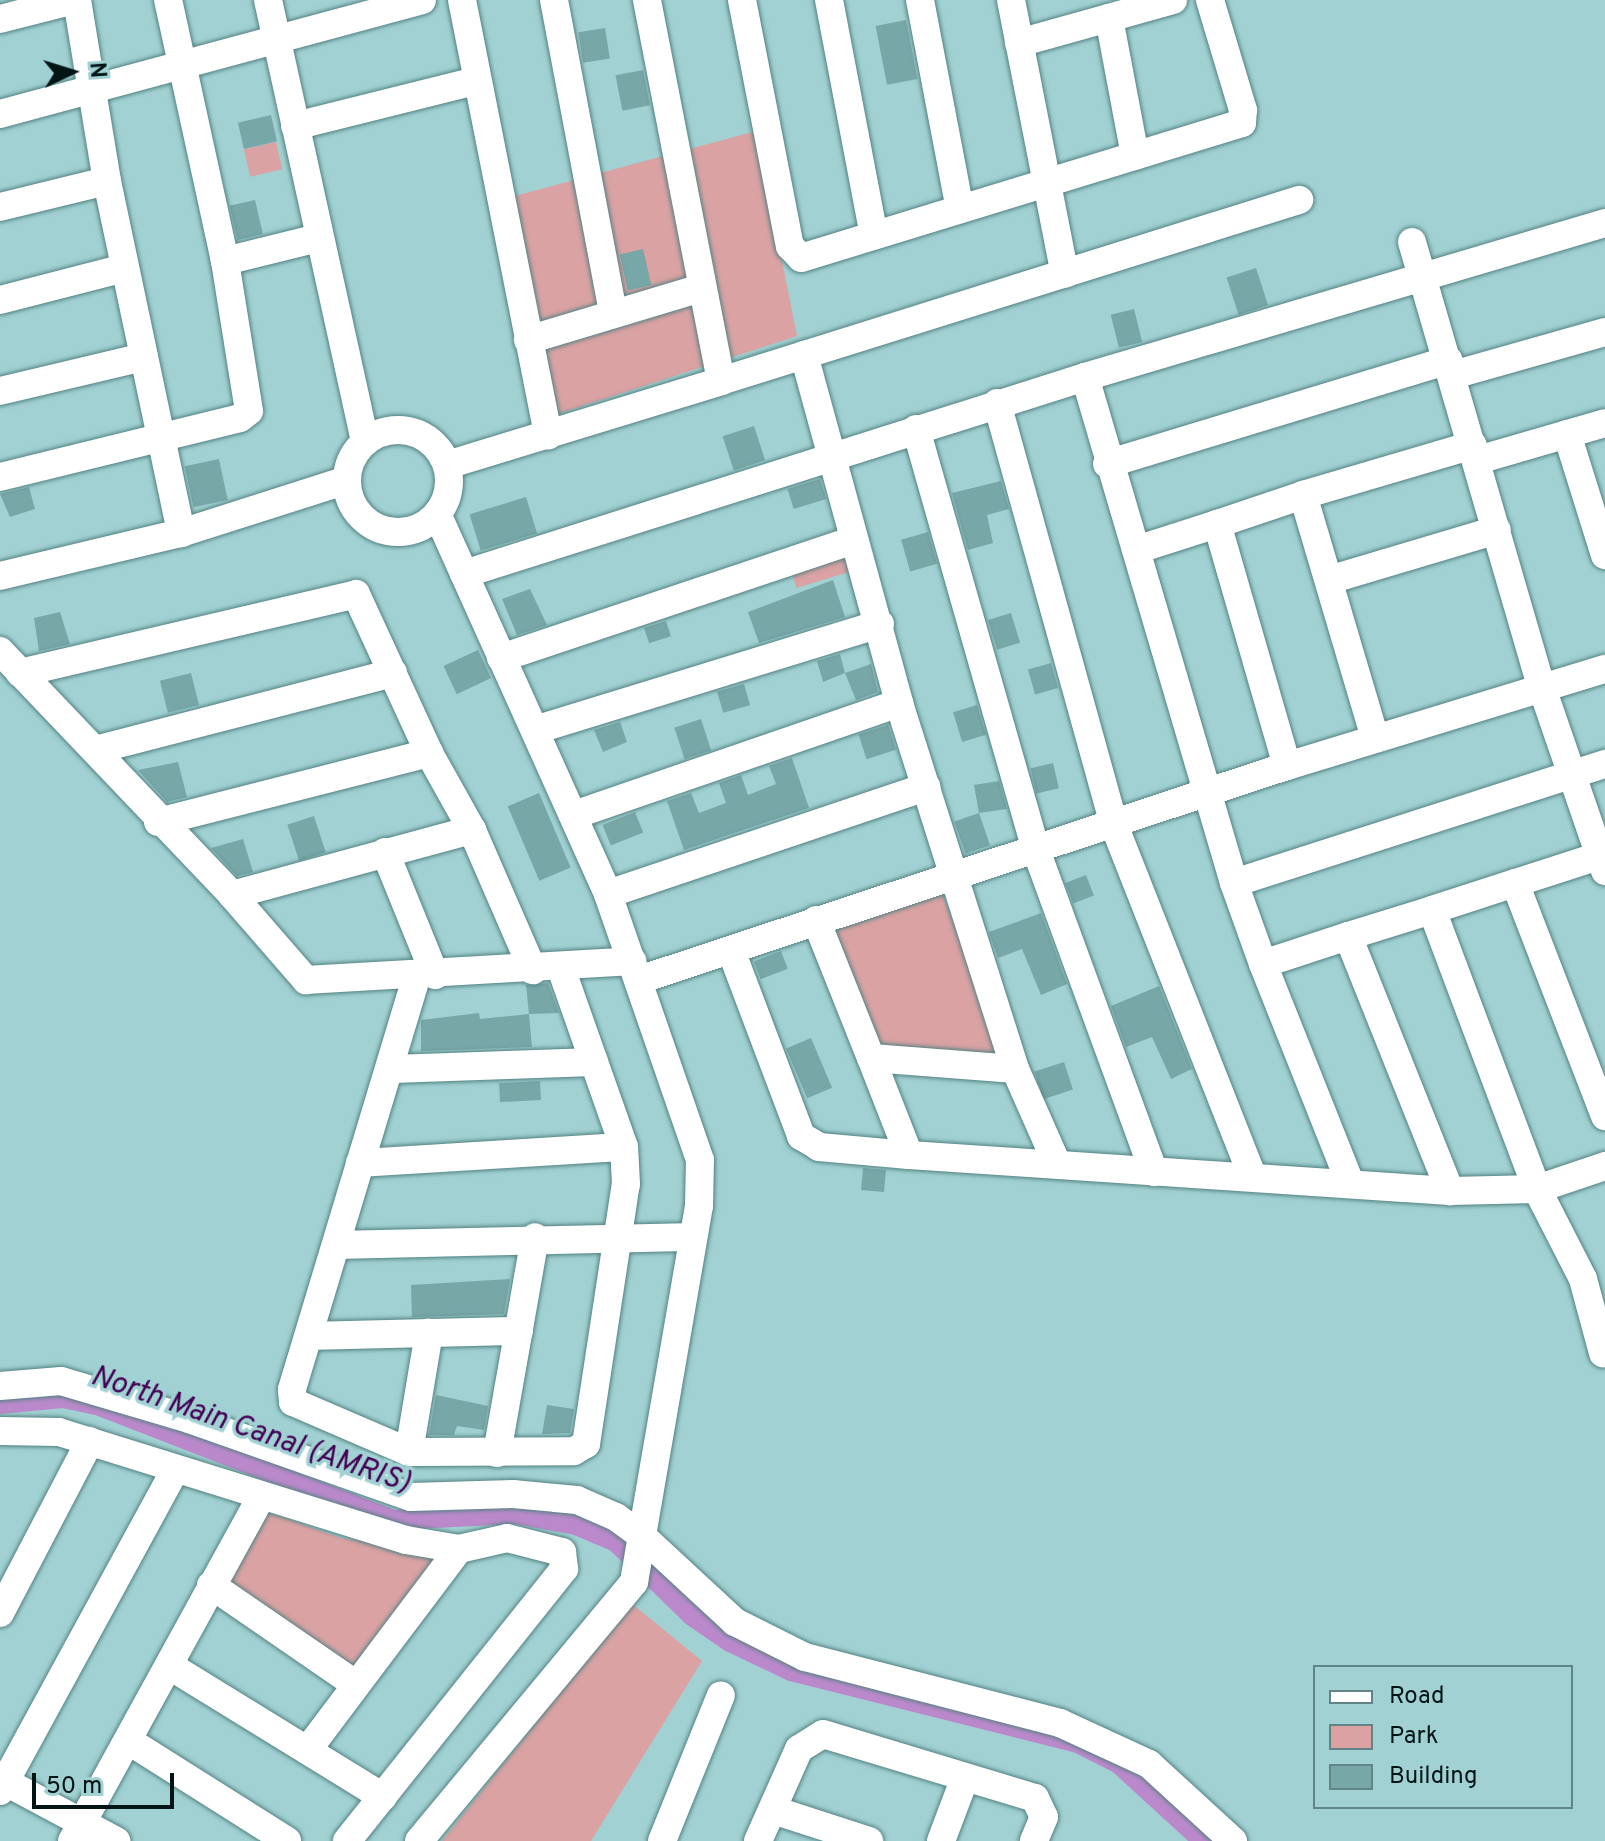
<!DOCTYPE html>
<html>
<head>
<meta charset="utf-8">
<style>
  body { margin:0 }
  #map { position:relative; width:1605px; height:1841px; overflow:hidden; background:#a1d1d2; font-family:Overpass,sans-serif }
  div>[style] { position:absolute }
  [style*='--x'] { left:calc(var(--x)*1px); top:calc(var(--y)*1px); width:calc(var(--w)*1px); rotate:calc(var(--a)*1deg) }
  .green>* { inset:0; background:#daa2a3; transform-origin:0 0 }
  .canal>* { height:20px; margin:-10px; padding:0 10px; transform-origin:10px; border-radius:10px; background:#bb89cb }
  .building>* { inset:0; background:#78a7a8; transform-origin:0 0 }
  .roads { filter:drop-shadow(0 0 2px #548283) drop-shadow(0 0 2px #548283) }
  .minor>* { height:28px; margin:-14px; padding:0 14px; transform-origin:14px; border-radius:14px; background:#fff }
  .minor>.ring { margin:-14px; padding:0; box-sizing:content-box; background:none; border:28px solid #fff; border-radius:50% }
  span { translate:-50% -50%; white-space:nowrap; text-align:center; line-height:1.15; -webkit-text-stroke:7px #a1d1d2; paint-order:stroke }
  .water-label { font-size:30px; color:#430054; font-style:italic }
  .legend { position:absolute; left:1313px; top:1665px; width:260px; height:144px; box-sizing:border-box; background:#a1d1d2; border:2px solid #618586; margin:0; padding:10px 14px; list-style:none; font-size:24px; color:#021414 }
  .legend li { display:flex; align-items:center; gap:16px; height:40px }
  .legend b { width:40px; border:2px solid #618586 }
  .north { position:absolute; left:32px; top:32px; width:80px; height:80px; -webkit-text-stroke:6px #a1d1d2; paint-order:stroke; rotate:86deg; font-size:22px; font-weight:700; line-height:32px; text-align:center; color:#021414 }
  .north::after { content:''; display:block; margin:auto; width:28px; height:36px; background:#021414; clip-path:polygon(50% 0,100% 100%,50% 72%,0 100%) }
  .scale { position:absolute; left:32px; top:1773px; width:142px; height:36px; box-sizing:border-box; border:4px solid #021414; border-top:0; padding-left:10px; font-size:24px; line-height:28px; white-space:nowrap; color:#021414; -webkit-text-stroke:6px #a1d1d2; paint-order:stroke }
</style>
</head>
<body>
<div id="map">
  <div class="green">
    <div style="clip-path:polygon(756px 131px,797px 336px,558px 414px,515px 196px)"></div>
    <div style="left:276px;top:142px;width:28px;height:33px;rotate:77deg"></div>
    <div style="left:842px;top:549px;width:24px;height:55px;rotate:73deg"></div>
    <div style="clip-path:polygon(942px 892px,1005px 1059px,874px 1050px,828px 931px)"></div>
    <div style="clip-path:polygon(260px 1509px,341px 1538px,446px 1551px,356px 1673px,224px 1583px)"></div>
    <div style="clip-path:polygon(631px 1603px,702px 1661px,591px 1841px,442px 1841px)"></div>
  </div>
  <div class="canal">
    <div style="--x:0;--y:1404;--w:63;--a:-5.4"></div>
    <div style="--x:63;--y:1398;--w:35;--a:12"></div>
    <div style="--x:97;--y:1405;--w:318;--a:21.2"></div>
    <div style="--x:394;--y:1520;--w:121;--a:-2.8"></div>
    <div style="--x:515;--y:1514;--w:62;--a:10.2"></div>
    <div style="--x:576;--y:1525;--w:43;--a:23"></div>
    <div style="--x:616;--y:1542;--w:106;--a:44.2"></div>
    <div style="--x:692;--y:1616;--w:46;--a:34.4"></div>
    <div style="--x:730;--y:1642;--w:68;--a:25.4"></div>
    <div style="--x:791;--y:1671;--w:296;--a:14.1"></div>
    <div style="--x:1078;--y:1743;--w:46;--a:27.1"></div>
    <div style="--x:1119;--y:1764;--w:114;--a:42.5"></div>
  </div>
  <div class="building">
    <div style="left:906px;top:20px;width:60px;height:31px;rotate:79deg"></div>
    <div style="left:605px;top:28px;width:31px;height:27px;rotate:81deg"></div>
    <div style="left:643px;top:70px;width:36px;height:28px;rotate:79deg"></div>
    <div style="left:271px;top:115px;width:27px;height:34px;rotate:77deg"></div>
    <div style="left:255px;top:200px;width:35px;height:26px;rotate:77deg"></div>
    <div style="left:643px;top:249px;width:37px;height:24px;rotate:77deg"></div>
    <div style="left:1256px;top:268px;width:39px;height:31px;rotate:72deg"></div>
    <div style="left:1134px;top:309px;width:34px;height:24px;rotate:76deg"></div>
    <div style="left:754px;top:426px;width:36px;height:33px;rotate:72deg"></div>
    <div style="left:219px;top:459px;width:42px;height:35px;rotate:78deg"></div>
    <div style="left:820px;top:479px;width:21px;height:34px;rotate:73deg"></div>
    <div style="clip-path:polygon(1001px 481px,1009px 509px,987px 515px,993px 543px,968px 550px,952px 493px)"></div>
    <div style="clip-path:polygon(29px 487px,35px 509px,10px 517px,0 494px)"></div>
    <div style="left:526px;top:497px;width:38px;height:59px;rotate:73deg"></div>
    <div style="left:928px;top:532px;width:33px;height:28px;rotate:74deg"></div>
    <div style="clip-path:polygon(833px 580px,845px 617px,759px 643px,748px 612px)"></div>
    <div style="clip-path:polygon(530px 589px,547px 625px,517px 635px,502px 599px)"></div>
    <div style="clip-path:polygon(60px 612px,70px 644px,39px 651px,34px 618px)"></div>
    <div style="left:1011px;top:613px;width:31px;height:24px;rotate:73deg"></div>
    <div style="left:666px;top:621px;width:16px;height:23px;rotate:72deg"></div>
    <div style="left:478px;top:650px;width:31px;height:38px;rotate:65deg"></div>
    <div style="clip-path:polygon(840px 654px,845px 673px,823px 682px,817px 661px)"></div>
    <div style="left:1051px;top:663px;width:26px;height:24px;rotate:74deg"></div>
    <div style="clip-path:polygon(871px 664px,878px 692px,856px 700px,845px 673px)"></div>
    <div style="left:191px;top:673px;width:33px;height:32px;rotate:76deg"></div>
    <div style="left:744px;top:684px;width:22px;height:28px;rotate:74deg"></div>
    <div style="left:977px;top:705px;width:31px;height:25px;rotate:73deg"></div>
    <div style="left:701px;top:719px;width:33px;height:28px;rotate:72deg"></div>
    <div style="clip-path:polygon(620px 722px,627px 742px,603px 752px,594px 730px)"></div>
    <div style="left:888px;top:725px;width:26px;height:31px;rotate:72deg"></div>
    <div style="clip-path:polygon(792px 758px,809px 808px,684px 850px,667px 801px,691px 793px,699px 813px,726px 803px,719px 783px,741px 775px,748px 795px,776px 784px,769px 766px)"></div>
    <div style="clip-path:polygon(178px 762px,187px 797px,167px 802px,138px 770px)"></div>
    <div style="left:1053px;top:763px;width:26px;height:23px;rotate:77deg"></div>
    <div style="clip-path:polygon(999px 781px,1007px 809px,979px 813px,974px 785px)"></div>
    <div style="left:539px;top:793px;width:81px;height:34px;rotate:67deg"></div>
    <div style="left:635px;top:812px;width:22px;height:35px;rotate:68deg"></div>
    <div style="left:979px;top:813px;width:34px;height:26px;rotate:71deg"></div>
    <div style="left:314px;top:816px;width:38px;height:28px;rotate:72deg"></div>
    <div style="clip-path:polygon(243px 839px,253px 872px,237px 876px,211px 848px)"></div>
    <div style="left:1086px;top:875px;width:22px;height:22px;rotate:69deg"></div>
    <div style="clip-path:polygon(1041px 913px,1067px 984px,1041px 995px,1022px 949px,998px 958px,989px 932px)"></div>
    <div style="left:781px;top:951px;width:19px;height:29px;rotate:69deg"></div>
    <div style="clip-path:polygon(548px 983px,559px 1013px,529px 1014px,526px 985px)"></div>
    <div style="clip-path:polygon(1159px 986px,1192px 1069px,1171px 1079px,1152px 1037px,1126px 1047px,1111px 1006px)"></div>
    <div style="clip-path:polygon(479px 1013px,480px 1019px,529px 1014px,532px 1047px,421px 1051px,421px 1020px)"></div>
    <div style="left:811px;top:1038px;width:54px;height:27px;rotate:67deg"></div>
    <div style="left:1064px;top:1062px;width:29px;height:31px;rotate:72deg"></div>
    <div style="left:540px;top:1081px;width:19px;height:41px;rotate:87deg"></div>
    <div style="left:863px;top:1168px;width:23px;height:22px;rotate:5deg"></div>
    <div style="clip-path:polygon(510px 1279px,504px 1314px,412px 1317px,411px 1285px)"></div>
    <div style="clip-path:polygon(436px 1395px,488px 1406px,484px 1430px,457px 1426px,454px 1435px,429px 1435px)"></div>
    <div style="clip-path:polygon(547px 1405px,574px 1409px,570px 1433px,542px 1434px)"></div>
  </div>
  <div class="roads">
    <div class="minor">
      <div style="--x:77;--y:0;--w:183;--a:80.6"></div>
      <div style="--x:107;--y:181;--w:360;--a:78.1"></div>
      <div style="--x:268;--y:0;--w:452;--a:77.6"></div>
      <div style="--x:462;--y:0;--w:444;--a:78.8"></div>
      <div style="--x:554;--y:0;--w:317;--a:79.3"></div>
      <div style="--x:742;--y:0;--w:251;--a:79"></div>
      <div style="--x:790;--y:246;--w:16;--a:47"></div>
      <div style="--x:801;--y:258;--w:461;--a:-17"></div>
      <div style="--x:1242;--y:123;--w:13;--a:-86"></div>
      <div style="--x:1243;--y:110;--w:115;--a:-106.7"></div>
      <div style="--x:829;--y:0;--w:239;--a:79.2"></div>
      <div style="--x:920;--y:0;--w:213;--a:79.2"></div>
      <div style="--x:1011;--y:0;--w:279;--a:78.9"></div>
      <div style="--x:1109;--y:18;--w:140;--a:79.3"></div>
      <div style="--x:0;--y:19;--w:76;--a:-14.4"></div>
      <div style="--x:1019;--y:43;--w:160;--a:-15.6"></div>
      <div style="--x:0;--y:114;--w:437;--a:-15.1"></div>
      <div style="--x:295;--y:126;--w:187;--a:-14"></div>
      <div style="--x:0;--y:207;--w:110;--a:-13.7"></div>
      <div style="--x:1412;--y:242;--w:461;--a:73.8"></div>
      <div style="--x:1541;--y:685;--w:197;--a:71"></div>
      <div style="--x:225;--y:261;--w:96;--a:-13.9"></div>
      <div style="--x:0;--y:300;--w:129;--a:-14.4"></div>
      <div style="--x:528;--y:340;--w:181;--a:-16.7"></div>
      <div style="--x:804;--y:355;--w:361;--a:74.7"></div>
      <div style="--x:899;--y:703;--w:384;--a:72.4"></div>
      <div style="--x:1015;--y:1069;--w:104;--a:66.1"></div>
      <div style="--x:1453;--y:375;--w:158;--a:-15.8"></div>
      <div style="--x:1085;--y:377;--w:542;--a:-16.5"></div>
      <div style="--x:721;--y:381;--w:606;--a:-17.39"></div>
      <div style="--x:0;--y:391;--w:148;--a:-13.3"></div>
      <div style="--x:997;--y:403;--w:438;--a:74.5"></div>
      <div style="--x:1114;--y:825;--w:378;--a:68.5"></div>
      <div style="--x:916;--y:429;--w:438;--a:74.1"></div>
      <div style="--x:1036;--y:850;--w:343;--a:69.9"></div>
      <div class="ring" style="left:347px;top:430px;width:74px;height:74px"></div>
      <div style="--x:1567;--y:434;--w:127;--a:72.6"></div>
      <div style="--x:1478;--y:460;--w:132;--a:-16.2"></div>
      <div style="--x:1107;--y:464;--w:357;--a:-16.9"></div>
      <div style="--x:447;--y:465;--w:287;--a:-17"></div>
      <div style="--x:721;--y:381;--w:388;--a:-101"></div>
      <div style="--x:0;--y:477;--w:247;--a:-13.8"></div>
      <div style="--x:240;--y:418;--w:11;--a:-38"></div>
      <div style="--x:249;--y:411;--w:152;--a:-99.1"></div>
      <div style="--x:225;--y:261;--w:267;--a:-102.3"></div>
      <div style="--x:1303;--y:495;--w:177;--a:-16.4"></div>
      <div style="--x:1136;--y:550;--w:85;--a:-17.8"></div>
      <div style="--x:464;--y:574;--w:651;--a:-17.6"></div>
      <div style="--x:1085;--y:377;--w:527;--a:73.59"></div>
      <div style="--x:0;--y:576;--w:186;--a:-13.4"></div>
      <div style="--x:181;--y:533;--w:174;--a:-17.7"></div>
      <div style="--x:1329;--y:580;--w:175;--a:-16.6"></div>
      <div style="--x:0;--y:651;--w:337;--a:46.4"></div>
      <div style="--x:232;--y:895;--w:113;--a:49"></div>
      <div style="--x:306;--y:980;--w:327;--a:-3.3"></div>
      <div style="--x:501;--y:658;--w:372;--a:-18.5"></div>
      <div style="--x:20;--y:673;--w:345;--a:-13.2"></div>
      <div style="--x:356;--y:594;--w:175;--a:65.3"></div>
      <div style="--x:429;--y:753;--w:88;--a:60.8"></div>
      <div style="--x:472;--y:830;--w:153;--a:66.5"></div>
      <div style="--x:535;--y:730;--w:361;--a:-17.1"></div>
      <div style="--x:95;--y:750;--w:308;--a:-14.5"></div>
      <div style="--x:1287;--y:766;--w:252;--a:-106.1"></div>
      <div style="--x:1217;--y:524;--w:91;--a:-18.6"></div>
      <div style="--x:1303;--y:495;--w:253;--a:73.5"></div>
      <div style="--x:574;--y:815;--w:344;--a:-19"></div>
      <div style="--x:158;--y:822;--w:280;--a:-14.3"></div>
      <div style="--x:385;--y:852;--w:133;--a:67.9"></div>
      <div style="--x:1605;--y:854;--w:95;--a:162.1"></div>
      <div style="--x:1515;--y:883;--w:250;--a:68.9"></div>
      <div style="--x:1515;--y:883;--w:87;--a:162"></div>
      <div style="--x:1432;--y:910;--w:298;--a:69.4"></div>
      <div style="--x:1537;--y:1189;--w:101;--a:62.9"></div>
      <div style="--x:1583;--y:1279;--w:77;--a:74.9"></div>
      <div style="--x:608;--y:894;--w:336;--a:-18.6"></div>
      <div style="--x:232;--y:895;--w:249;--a:-15.2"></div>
      <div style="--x:1432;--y:910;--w:88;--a:162.8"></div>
      <div style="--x:1348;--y:936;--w:275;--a:68.2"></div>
      <div style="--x:816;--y:920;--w:149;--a:68.3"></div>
      <div style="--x:1348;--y:936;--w:89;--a:161.8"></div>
      <div style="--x:1263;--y:964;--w:236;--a:68.3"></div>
      <div style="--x:732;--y:953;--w:196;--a:69.3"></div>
      <div style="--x:801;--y:1136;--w:21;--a:31"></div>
      <div style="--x:819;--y:1147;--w:90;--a:5.1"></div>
      <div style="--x:1263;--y:964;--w:86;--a:-109.7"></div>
      <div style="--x:1234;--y:883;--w:390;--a:-17.8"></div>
      <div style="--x:417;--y:975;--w:433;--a:106.8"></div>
      <div style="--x:292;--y:1390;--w:12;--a:85"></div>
      <div style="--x:293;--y:1402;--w:126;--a:23.3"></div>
      <div style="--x:409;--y:1452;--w:165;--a:-0.3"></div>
      <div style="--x:574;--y:1451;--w:14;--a:-30"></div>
      <div style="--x:586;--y:1444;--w:263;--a:-81.3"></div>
      <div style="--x:626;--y:1184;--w:37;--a:-93"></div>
      <div style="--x:624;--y:1147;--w:190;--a:-109.4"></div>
      <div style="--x:639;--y:980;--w:682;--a:-18.28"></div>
      <div style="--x:1287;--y:766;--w:332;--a:-17"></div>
      <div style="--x:392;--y:1069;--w:202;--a:-2"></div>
      <div style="--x:1015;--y:1069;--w:144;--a:-175.6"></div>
      <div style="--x:871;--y:1058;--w:104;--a:68.6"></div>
      <div style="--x:909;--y:1155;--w:542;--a:3.81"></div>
      <div style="--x:1450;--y:1191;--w:87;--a:-1.3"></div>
      <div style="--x:1537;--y:1189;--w:72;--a:-18.7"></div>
      <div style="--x:360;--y:1163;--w:264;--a:-3.5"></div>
      <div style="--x:338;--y:1245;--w:355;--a:-1.3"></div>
      <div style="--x:310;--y:1336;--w:209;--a:-1.4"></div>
      <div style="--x:0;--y:1386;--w:61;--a:-4.7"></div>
      <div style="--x:61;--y:1381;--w:134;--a:16.5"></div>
      <div style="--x:189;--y:1419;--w:235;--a:19.4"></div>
      <div style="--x:411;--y:1497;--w:102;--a:-1.7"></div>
      <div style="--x:513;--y:1494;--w:64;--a:5.4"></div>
      <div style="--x:577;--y:1500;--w:43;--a:23.6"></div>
      <div style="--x:616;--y:1517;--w:32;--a:36"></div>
      <div style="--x:642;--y:1536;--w:127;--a:42.8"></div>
      <div style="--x:735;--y:1622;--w:78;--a:26.6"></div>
      <div style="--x:805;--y:1657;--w:263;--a:14.5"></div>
      <div style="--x:1060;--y:1723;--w:98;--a:24.7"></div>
      <div style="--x:1149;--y:1764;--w:114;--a:42.5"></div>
      <div style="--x:0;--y:1431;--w:59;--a:1"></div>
      <div style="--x:59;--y:1432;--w:363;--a:17.3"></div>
      <div style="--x:406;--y:1540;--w:54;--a:9.6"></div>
      <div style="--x:459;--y:1549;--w:49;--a:-12.9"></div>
      <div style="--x:507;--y:1538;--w:57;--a:14.3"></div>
      <div style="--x:562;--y:1552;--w:17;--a:83"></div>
      <div style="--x:564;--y:1569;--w:348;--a:128.6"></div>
      <div style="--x:409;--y:1452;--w:121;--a:-80.5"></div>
      <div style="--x:497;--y:1453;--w:219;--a:-80"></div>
      <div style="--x:211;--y:1585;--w:175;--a:34.5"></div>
      <div style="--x:0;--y:1613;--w:194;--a:-62.4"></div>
      <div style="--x:170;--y:1666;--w:250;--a:31.6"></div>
      <div style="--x:129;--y:1741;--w:187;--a:32.3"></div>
      <div style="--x:309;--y:1748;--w:249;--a:-53"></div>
      <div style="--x:0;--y:1779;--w:132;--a:28.1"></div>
      <div style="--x:0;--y:1791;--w:366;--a:-61.4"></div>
      <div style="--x:773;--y:1810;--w:101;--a:17.9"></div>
      <div style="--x:72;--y:1841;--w:393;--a:-61.2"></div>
      <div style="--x:419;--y:1841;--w:337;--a:-50.3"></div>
      <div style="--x:634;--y:1582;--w:382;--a:-80.2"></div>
      <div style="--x:699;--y:1206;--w:46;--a:-88.8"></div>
      <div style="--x:700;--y:1160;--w:281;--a:-109.1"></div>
      <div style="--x:608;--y:894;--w:415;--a:-114.2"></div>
      <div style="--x:662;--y:1841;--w:157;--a:-68"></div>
      <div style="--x:758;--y:1841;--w:101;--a:-66"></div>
      <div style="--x:799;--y:1749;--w:28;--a:-32"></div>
      <div style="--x:823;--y:1734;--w:221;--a:16.8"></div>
      <div style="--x:1035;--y:1798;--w:21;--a:65"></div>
      <div style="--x:1044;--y:1817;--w:26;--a:113"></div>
      <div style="--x:941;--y:1841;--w:65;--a:-69.3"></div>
    </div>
  </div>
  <div class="water-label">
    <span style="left:250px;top:1431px;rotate:19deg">North Main Canal (AMRIS)</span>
  </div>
  <ul class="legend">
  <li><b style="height:10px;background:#fff"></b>Road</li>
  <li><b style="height:22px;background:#daa2a3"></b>Park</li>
  <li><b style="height:22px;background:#78a7a8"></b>Building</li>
  </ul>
  <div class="north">N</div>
  <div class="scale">50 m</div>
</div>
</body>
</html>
